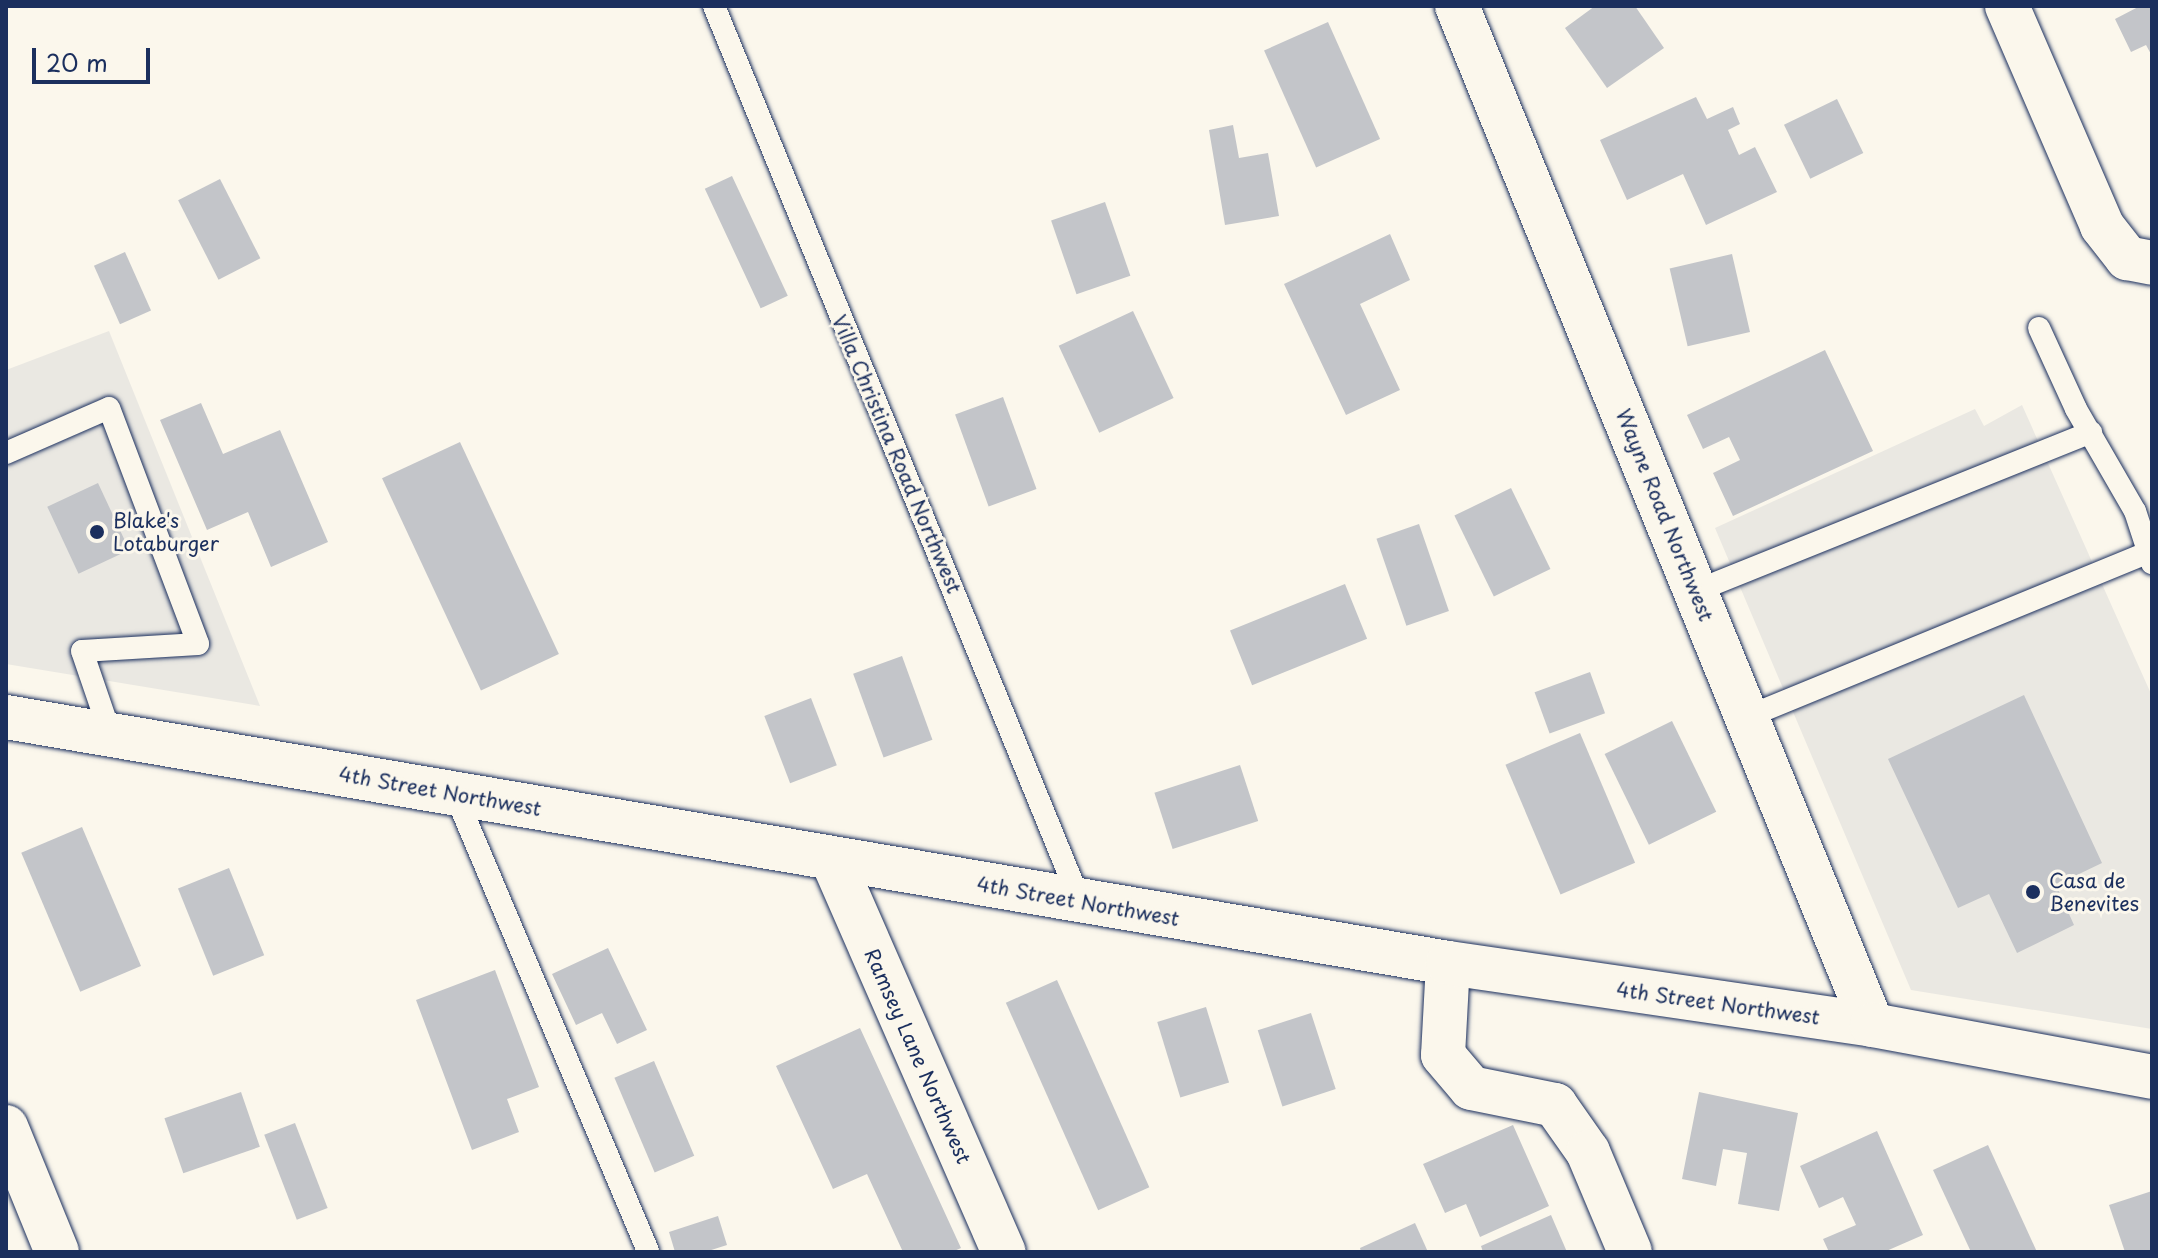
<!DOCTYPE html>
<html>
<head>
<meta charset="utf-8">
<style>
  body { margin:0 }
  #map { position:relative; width:2158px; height:1258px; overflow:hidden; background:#fbf7ec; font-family:"Playpen Sans",sans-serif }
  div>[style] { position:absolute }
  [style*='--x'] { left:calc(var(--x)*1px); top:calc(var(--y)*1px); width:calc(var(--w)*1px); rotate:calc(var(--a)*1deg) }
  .built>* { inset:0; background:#eae8e2 }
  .building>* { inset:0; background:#c3c5c9; transform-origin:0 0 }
  .roads { filter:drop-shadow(0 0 2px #1b2f5e) drop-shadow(0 0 2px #1b2f5e) }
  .lane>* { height:22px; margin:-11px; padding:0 11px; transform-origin:11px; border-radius:11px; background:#fbf7ec }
  .street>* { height:44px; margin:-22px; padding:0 22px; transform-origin:22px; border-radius:22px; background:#fbf7ec }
  .secondary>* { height:44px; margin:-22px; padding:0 22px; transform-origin:22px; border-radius:22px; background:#fbf7ec }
  .dots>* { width:22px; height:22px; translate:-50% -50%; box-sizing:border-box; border:4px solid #fbf7ec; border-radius:50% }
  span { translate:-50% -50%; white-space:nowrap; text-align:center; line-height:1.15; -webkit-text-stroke:6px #fbf7ec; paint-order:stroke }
  .street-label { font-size:20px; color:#1b2f5e }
  .poi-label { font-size:20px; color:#1b2f5e }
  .left { translate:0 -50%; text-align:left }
  .frame { position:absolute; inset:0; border:8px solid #1b2f5e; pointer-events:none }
  .scale { position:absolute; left:32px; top:48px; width:118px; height:36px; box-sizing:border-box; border:4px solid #1b2f5e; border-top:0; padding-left:10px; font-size:24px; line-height:28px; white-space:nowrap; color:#1b2f5e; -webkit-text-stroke:6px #fbf7ec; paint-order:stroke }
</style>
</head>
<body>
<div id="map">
  <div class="built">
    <div style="clip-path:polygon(109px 331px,260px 706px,6px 664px,6px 370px)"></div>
    <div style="clip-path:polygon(2022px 405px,2152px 696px,2152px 1029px,1911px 990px,1715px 528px,1975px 409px,1984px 426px)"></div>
  </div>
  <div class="building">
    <div style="clip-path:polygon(1595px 6px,1635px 6px,1664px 48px,1607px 88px,1565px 28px)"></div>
    <div style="clip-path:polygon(2140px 6px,2152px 6px,2152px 56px,2146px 45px,2131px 52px,2115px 19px)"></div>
    <div style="left:1328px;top:22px;width:128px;height:70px;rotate:66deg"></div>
    <div style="clip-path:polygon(1696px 97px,1707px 119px,1733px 107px,1740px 124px,1728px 130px,1739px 155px,1755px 147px,1777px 192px,1706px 225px,1683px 174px,1627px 200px,1600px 140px)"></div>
    <div style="left:1837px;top:99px;width:60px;height:59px;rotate:64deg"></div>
    <div style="clip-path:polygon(1233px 125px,1239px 158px,1268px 153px,1279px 216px,1225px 225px,1209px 130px)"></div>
    <div style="left:732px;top:176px;width:132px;height:30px;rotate:65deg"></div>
    <div style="left:220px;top:179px;width:89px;height:47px;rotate:63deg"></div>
    <div style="left:1105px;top:202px;width:78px;height:57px;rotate:71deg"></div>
    <div style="clip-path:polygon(1390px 234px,1410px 280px,1360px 304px,1400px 390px,1346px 415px,1284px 284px)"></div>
    <div style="left:125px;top:252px;width:64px;height:34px;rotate:66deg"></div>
    <div style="left:1732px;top:254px;width:80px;height:64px;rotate:77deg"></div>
    <div style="left:1133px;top:311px;width:96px;height:82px;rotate:65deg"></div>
    <div style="clip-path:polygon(1825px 350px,1873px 451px,1733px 516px,1713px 473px,1740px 460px,1729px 437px,1703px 449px,1687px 415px)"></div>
    <div style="left:1003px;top:397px;width:98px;height:51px;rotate:70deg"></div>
    <div style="clip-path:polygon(201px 403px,223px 454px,280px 430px,328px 542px,271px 567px,248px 512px,207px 530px,160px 420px)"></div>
    <div style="left:460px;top:442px;width:234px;height:86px;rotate:65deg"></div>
    <div style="left:98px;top:483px;width:74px;height:56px;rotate:65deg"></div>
    <div style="left:1511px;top:488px;width:90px;height:63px;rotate:64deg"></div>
    <div style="left:1419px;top:524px;width:92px;height:45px;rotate:71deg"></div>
    <div style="left:1345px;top:584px;width:59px;height:124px;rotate:68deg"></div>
    <div style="left:902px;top:656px;width:89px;height:52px;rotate:70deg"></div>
    <div style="left:1590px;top:672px;width:44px;height:59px;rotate:70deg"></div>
    <div style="clip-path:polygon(2024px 695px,2102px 863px,2056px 885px,2074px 925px,2017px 953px,1989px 894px,1958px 908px,1888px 759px)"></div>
    <div style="left:811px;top:698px;width:72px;height:50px;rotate:69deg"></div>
    <div style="left:1672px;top:721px;width:101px;height:75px;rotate:64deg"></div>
    <div style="left:1580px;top:733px;width:141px;height:81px;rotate:67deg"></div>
    <div style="left:1240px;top:765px;width:59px;height:90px;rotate:72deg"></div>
    <div style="left:82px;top:827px;width:151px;height:66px;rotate:67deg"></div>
    <div style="left:229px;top:868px;width:94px;height:55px;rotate:68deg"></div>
    <div style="clip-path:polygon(608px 948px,647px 1030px,617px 1044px,602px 1013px,576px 1025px,552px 974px)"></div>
    <div style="clip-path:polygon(495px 970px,539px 1087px,507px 1099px,519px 1132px,472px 1150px,416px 1000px)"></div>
    <div style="left:1057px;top:980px;width:227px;height:56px;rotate:66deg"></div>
    <div style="left:1206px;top:1007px;width:79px;height:51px;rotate:73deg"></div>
    <div style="left:1311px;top:1013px;width:80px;height:56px;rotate:72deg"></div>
    <div style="clip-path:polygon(860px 1028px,961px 1248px,952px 1252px,903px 1252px,867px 1174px,833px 1189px,776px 1066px)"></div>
    <div style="left:654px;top:1061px;width:103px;height:43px;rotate:67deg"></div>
    <div style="left:241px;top:1092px;width:58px;height:81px;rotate:71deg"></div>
    <div style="clip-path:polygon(1699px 1092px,1798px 1113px,1779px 1211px,1738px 1204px,1747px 1153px,1723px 1149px,1716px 1186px,1682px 1179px)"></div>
    <div style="left:295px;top:1123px;width:91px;height:33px;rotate:69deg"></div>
    <div style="clip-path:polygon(1513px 1125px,1549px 1206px,1480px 1237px,1466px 1204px,1445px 1213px,1423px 1164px)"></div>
    <div style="clip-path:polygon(1877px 1131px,1923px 1235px,1884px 1252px,1829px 1252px,1823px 1239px,1856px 1225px,1843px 1197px,1819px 1208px,1800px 1166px)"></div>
    <div style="clip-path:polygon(1988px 1145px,2037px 1252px,1971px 1252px,1933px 1170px)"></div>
    <div style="clip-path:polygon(2152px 1191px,2152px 1252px,2125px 1252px,2109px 1205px)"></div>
    <div style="clip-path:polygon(1551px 1215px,1567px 1252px,1483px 1252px,1481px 1246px)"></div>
    <div style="clip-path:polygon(718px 1216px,727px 1245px,705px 1252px,675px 1252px,669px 1232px)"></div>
    <div style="clip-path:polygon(1415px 1223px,1428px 1252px,1361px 1252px,1360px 1248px)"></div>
  </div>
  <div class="roads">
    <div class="lane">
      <div style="--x:714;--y:6;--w:967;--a:67.76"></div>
      <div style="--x:2039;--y:328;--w:89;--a:65.4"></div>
      <div style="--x:2076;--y:409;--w:118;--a:60"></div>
      <div style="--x:2135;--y:511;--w:55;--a:71.9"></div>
      <div style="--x:6;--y:453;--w:112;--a:-23.6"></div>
      <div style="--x:109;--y:408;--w:252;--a:69.3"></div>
      <div style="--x:198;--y:644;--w:116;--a:176.5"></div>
      <div style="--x:82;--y:651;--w:87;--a:71.1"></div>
      <div style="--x:1696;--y:591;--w:426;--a:-21.9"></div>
      <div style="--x:1747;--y:717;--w:435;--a:-22.3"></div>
      <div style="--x:455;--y:794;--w:497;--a:67.1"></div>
    </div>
    <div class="street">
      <div style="--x:1457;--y:6;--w:1100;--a:67.84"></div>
      <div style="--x:2007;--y:6;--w:240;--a:66.6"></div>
      <div style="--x:2102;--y:226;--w:41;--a:52"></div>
      <div style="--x:2127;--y:258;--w:25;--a:11"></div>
      <div style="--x:832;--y:859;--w:429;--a:66.4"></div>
      <div style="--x:1448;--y:963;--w:92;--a:93.1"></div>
      <div style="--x:1443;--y:1055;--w:43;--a:49.7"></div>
      <div style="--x:1471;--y:1088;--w:86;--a:11.4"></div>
      <div style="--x:1555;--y:1105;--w:57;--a:54.9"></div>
      <div style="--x:1588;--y:1152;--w:108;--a:67.2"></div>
    </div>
    <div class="secondary">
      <div style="--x:6;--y:717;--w:1463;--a:9.68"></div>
      <div style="--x:1448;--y:963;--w:429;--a:8.3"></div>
      <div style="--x:1872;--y:1025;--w:285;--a:10.5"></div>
      <div style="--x:6;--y:1127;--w:135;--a:67.8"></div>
    </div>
  </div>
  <div class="dots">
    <div style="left:97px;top:532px;background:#1b2f5e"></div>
    <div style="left:2033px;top:892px;background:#1b2f5e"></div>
  </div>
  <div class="street-label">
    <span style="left:897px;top:454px;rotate:67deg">Villa Christina Road Northwest</span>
    <span style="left:1665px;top:515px;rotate:68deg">Wayne Road Northwest</span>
    <span style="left:440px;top:791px;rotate:10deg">4th Street Northwest</span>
    <span style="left:1078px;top:901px;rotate:10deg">4th Street Northwest</span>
    <span style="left:1718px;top:1003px;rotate:8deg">4th Street Northwest</span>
    <span style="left:918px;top:1056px;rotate:66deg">Ramsey Lane Northwest</span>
  </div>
  <div class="poi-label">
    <span class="left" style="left:113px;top:532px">Blake's<br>Lotaburger</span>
    <span class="left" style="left:2049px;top:892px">Casa de<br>Benevites</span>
  </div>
  <div class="frame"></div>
  <div class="scale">20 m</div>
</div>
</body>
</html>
